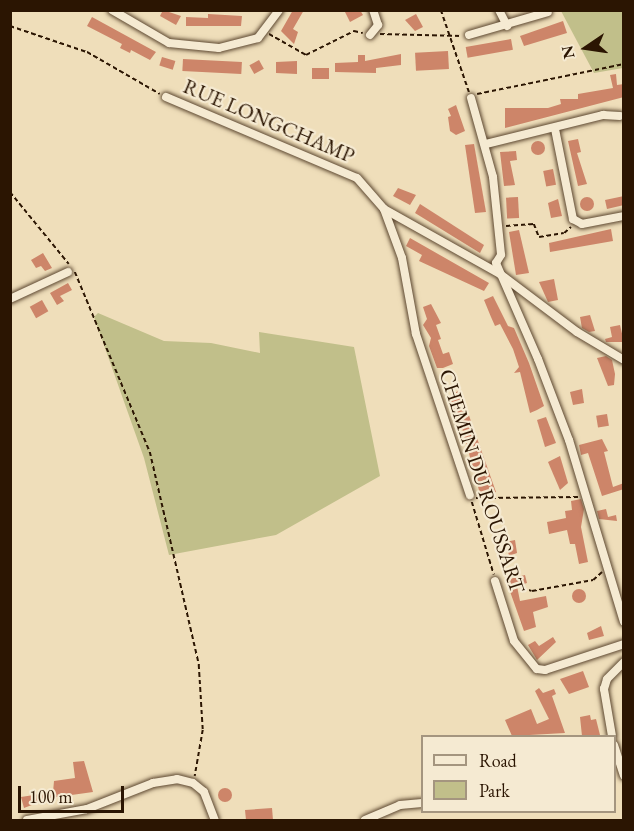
<!DOCTYPE html>
<html>
<head>
<meta charset="utf-8">
<style>
  body { margin:0 }
  #map { position:relative; width:634px; height:831px; overflow:hidden; background:#efdeba; font-family:"EB Garamond",serif }
  div>[style] { position:absolute }
  [style*='--x'] { left:calc(var(--x)*1px); top:calc(var(--y)*1px); width:calc(var(--w)*1px); rotate:calc(var(--a)*1deg) }
  .green>* { inset:0; background:#c1bf8a }
  .building>* { inset:0; background:#cd8569; transform-origin:0 0 }
  .round { border-radius:50% }
  .path>* { height:1.5px; margin-top:-0.75px; transform-origin:0; background:repeating-linear-gradient(90deg,#2b1502 0 4.5px,transparent 0 7.5px) }
  .roads { filter:drop-shadow(0 0 2px #5c4730) drop-shadow(0 0 2px #5c4730) }
  .minor>* { height:8px; margin:-4px; padding:0 4px; transform-origin:4px; border-radius:4px; background:#f5ead2 }
  span { translate:-50% -50%; white-space:nowrap; text-align:center; line-height:1.15; -webkit-text-stroke:4.5px #f5ead2; paint-order:stroke }
  .street-label { font-size:21px; color:#2b1502 }
  .frame { position:absolute; inset:0; border:12px solid #2b1502; pointer-events:none }
  .legend { position:absolute; left:421px; top:735px; width:195px; height:78px; box-sizing:border-box; background:#f5ead2; border:2px solid #a4957f; margin:0; padding:8px 10px; list-style:none; font-size:18px; color:#2b1502 }
  .legend li { display:flex; align-items:center; gap:12px; height:30px }
  .legend b { width:30px; border:2px solid #a4957f }
  .north { position:absolute; left:556px; top:18px; width:60px; height:60px; -webkit-text-stroke:4px #f5ead2; paint-order:stroke; rotate:257deg; font-size:16px; font-weight:700; line-height:24px; text-align:center; color:#2b1502 }
  .north::after { content:''; display:block; margin:auto; width:21px; height:27px; background:#2b1502; clip-path:polygon(50% 0,100% 100%,50% 72%,0 100%) }
  .scale { position:absolute; left:18px; top:786px; width:106px; height:27px; box-sizing:border-box; border:3px solid #2b1502; border-top:0; padding-left:8px; font-size:18px; line-height:21px; white-space:nowrap; color:#2b1502; -webkit-text-stroke:4px #f5ead2; paint-order:stroke }
</style>
</head>
<body>
<div id="map">
  <div class="green">
    <div style="clip-path:polygon(561px 11px,623px 11px,623px 68px,594px 73px)"></div>
    <div style="clip-path:polygon(98px 313px,164px 341px,211px 343px,260px 353px,259px 332px,354px 347px,380px 476px,276px 535px,169px 555px,144px 458px,94px 317px)"></div>
  </div>
  <div class="building">
    <div style="clip-path:polygon(163px 10px,181px 16px,176px 25px,160px 16px)"></div>
    <div style="clip-path:polygon(293px 10px,304px 10px,293px 29px,298px 32px,294px 44px,281px 31px)"></div>
    <div style="clip-path:polygon(344px 10px,360px 10px,363px 15px,350px 22px)"></div>
    <div style="clip-path:polygon(208px 14px,242px 16px,241px 26px,186px 26px,186px 17px,208px 18px)"></div>
    <div style="clip-path:polygon(416px 14px,423px 27px,415px 31px,405px 20px)"></div>
    <div style="clip-path:polygon(92px 17px,156px 52px,150px 60px,131px 50px,130px 53px,120px 48px,122px 44px,87px 26px)"></div>
    <div style="clip-path:polygon(563px 21px,567px 33px,524px 46px,520px 36px)"></div>
    <div style="left:511px;top:39px;width:11px;height:46px;rotate:80deg"></div>
    <div style="left:448px;top:51px;width:18px;height:33px;rotate:87deg"></div>
    <div style="clip-path:polygon(401px 54px,401px 65px,376px 68px,376px 73px,335px 72px,335px 63px,358px 62px,358px 55px,365px 55px,365px 61px)"></div>
    <div style="left:162px;top:57px;width:14px;height:9px;rotate:17deg"></div>
    <div style="left:183px;top:59px;width:59px;height:12px;rotate:3deg"></div>
    <div style="left:259px;top:60px;width:10px;height:11px;rotate:61deg"></div>
    <div style="clip-path:polygon(297px 61px,297px 74px,276px 73px,276px 62px)"></div>
    <div style="left:312px;top:68px;width:17px;height:11px"></div>
    <div style="clip-path:polygon(616px 74px,617px 85px,624px 84px,624px 97px,505px 128px,505px 108px,548px 108px,561px 104px,560px 99px,578px 99px,578px 94px,613px 88px,610px 75px)"></div>
    <div style="clip-path:polygon(456px 105px,465px 131px,456px 135px,450px 131px,448px 117px,451px 116px,448px 109px)"></div>
    <div style="clip-path:polygon(578px 139px,581px 152px,577px 153px,587px 184px,578px 186px,568px 141px)"></div>
    <div class="round" style="left:531px;top:141px;width:14px;height:14px"></div>
    <div style="clip-path:polygon(474px 144px,486px 212px,475px 213px,465px 145px)"></div>
    <div style="clip-path:polygon(516px 151px,517px 160px,510px 161px,515px 185px,504px 186px,500px 152px)"></div>
    <div style="left:553px;top:169px;width:16px;height:10px;rotate:79deg"></div>
    <div style="clip-path:polygon(398px 188px,416px 195px,410px 205px,393px 196px)"></div>
    <div style="clip-path:polygon(624px 196px,624px 205px,607px 209px,605px 200px)"></div>
    <div style="left:518px;top:197px;width:21px;height:12px;rotate:87deg"></div>
    <div class="round" style="left:580px;top:197px;width:14px;height:14px"></div>
    <div style="clip-path:polygon(558px 199px,562px 216px,551px 218px,548px 203px)"></div>
    <div style="clip-path:polygon(420px 204px,484px 245px,480px 253px,415px 213px)"></div>
    <div style="clip-path:polygon(611px 229px,613px 241px,550px 252px,549px 243px)"></div>
    <div style="clip-path:polygon(519px 230px,529px 273px,516px 275px,509px 232px)"></div>
    <div style="clip-path:polygon(410px 238px,489px 283px,484px 291px,419px 261px,422px 255px,406px 246px)"></div>
    <div style="clip-path:polygon(43px 253px,52px 268px,45px 271px,41px 266px,36px 268px,31px 260px)"></div>
    <div style="clip-path:polygon(554px 279px,558px 300px,548px 302px,539px 282px)"></div>
    <div style="clip-path:polygon(68px 283px,72px 290px,60px 296px,64px 301px,57px 305px,50px 293px)"></div>
    <div style="clip-path:polygon(493px 296px,508px 326px,514px 328px,529px 363px,544px 406px,537px 410px,530px 413px,520px 372px,514px 373px,519px 367px,513px 349px,500px 324px,495px 326px,491px 317px,484px 300px)"></div>
    <div style="left:42px;top:300px;width:13px;height:14px;rotate:61deg"></div>
    <div style="clip-path:polygon(431px 304px,441px 323px,436px 325px,441px 339px,438px 340px,443px 354px,449px 352px,453px 364px,443px 368px,437px 368px,429px 346px,431px 338px,423px 325px,427px 319px,423px 307px)"></div>
    <div style="clip-path:polygon(590px 315px,595px 331px,589px 332px,582px 328px,580px 317px)"></div>
    <div style="clip-path:polygon(620px 325px,624px 342px,606px 342px,605px 339px,612px 337px,610px 327px)"></div>
    <div style="clip-path:polygon(606px 356px,612px 360px,615px 374px,614px 385px,608px 386px,597px 358px)"></div>
    <div style="clip-path:polygon(582px 389px,584px 403px,573px 405px,570px 392px)"></div>
    <div style="clip-path:polygon(460px 390px,496px 492px,490px 494px,480px 494px,459px 417px,455px 418px,453px 413px,449px 396px)"></div>
    <div style="left:607px;top:414px;width:12px;height:11px;rotate:81deg"></div>
    <div style="clip-path:polygon(546px 417px,556px 443px,545px 447px,537px 420px)"></div>
    <div style="clip-path:polygon(602px 439px,608px 451px,604px 452px,613px 487px,624px 483px,624px 489px,602px 496px,588px 453px,581px 455px,579px 445px)"></div>
    <div style="clip-path:polygon(560px 456px,568px 483px,560px 490px,548px 462px)"></div>
    <div style="clip-path:polygon(581px 499px,584px 509px,581px 527px,588px 562px,579px 564px,575px 544px,570px 544px,567px 530px,549px 534px,547px 522px,566px 518px,565px 511px,572px 510px,571px 501px)"></div>
    <div style="clip-path:polygon(606px 509px,608px 517px,616px 515px,617px 521px,599px 519px,597px 511px)"></div>
    <div style="clip-path:polygon(515px 540px,517px 553px,509px 556px,506px 542px)"></div>
    <div style="clip-path:polygon(525px 575px,527px 583px,517px 586px,520px 601px,546px 596px,548px 607px,533px 612px,536px 627px,524px 631px,506px 580px)"></div>
    <div class="round" style="left:572px;top:589px;width:14px;height:14px"></div>
    <div style="clip-path:polygon(601px 626px,604px 636px,589px 640px,587px 633px)"></div>
    <div style="clip-path:polygon(553px 637px,556px 642px,537px 660px,528px 645px,535px 641px,539px 646px)"></div>
    <div style="clip-path:polygon(583px 671px,589px 687px,569px 694px,560px 679px)"></div>
    <div style="clip-path:polygon(539px 688px,543px 693px,554px 689px,556px 694px,552px 696px,565px 733px,512px 736px,505px 720px,531px 709px,537px 724px,549px 719px,535px 691px)"></div>
    <div style="clip-path:polygon(590px 715px,591px 720px,596px 719px,600px 735px,582px 736px,580px 717px)"></div>
    <div style="clip-path:polygon(84px 761px,93px 792px,50px 798px,24px 808px,21px 797px,53px 792px,54px 781px,75px 778px,73px 762px)"></div>
    <div class="round" style="left:218px;top:788px;width:14px;height:14px"></div>
    <div style="clip-path:polygon(272px 808px,273px 820px,246px 820px,245px 810px)"></div>
  </div>
  <div class="path">
    <div style="--x:441;--y:10;--w:87;--a:71.1"></div>
    <div style="--x:10;--y:26;--w:81;--a:18.7"></div>
    <div style="--x:87;--y:52;--w:84;--a:29.9"></div>
    <div style="--x:269;--y:34;--w:43;--a:29.6"></div>
    <div style="--x:306;--y:55;--w:54;--a:-26.6"></div>
    <div style="--x:354;--y:31;--w:9;--a:13"></div>
    <div style="--x:380;--y:34;--w:82;--a:1.4"></div>
    <div style="--x:477;--y:94;--w:150;--a:-11.5"></div>
    <div style="--x:10;--y:192;--w:93;--a:50.7"></div>
    <div style="--x:506;--y:226;--w:28;--a:-4"></div>
    <div style="--x:534;--y:224;--w:14;--a:69"></div>
    <div style="--x:539;--y:237;--w:25;--a:-9"></div>
    <div style="--x:564;--y:233;--w:9;--a:-41"></div>
    <div style="--x:75;--y:272;--w:195;--a:67.4"></div>
    <div style="--x:150;--y:452;--w:219;--a:77"></div>
    <div style="--x:199;--y:665;--w:65;--a:86.5"></div>
    <div style="--x:203;--y:730;--w:47;--a:99.9"></div>
    <div style="--x:476;--y:498;--w:103;--a:-0.6"></div>
    <div style="--x:472;--y:502;--w:76;--a:73.2"></div>
    <div style="--x:522;--y:588;--w:10;--a:17"></div>
    <div style="--x:532;--y:591;--w:62;--a:-10.2"></div>
    <div style="--x:593;--y:580;--w:12;--a:-42"></div>
  </div>
  <div class="roads">
    <div class="minor">
      <div style="--x:112;--y:10;--w:66;--a:30.1"></div>
      <div style="--x:169;--y:43;--w:50;--a:5.7"></div>
      <div style="--x:219;--y:48;--w:40;--a:-14.4"></div>
      <div style="--x:258;--y:38;--w:35;--a:-53"></div>
      <div style="--x:499;--y:10;--w:18;--a:63"></div>
      <div style="--x:370;--y:35;--w:13;--a:-51"></div>
      <div style="--x:378;--y:25;--w:16;--a:-108"></div>
      <div style="--x:469;--y:35;--w:82;--a:-16.2"></div>
      <div style="--x:166;--y:97;--w:207;--a:23"></div>
      <div style="--x:357;--y:178;--w:41;--a:48.9"></div>
      <div style="--x:384;--y:209;--w:133;--a:29.3"></div>
      <div style="--x:500;--y:274;--w:96;--a:37"></div>
      <div style="--x:577;--y:332;--w:55;--a:30.8"></div>
      <div style="--x:471;--y:98;--w:82;--a:74.4"></div>
      <div style="--x:493;--y:177;--w:78;--a:84.1"></div>
      <div style="--x:501;--y:255;--w:9;--a:122"></div>
      <div style="--x:496;--y:263;--w:105;--a:66.4"></div>
      <div style="--x:538;--y:359;--w:87;--a:69.1"></div>
      <div style="--x:569;--y:440;--w:190;--a:73.2"></div>
      <div style="--x:555;--y:129;--w:92;--a:78.7"></div>
      <div style="--x:573;--y:219;--w:10;--a:29"></div>
      <div style="--x:582;--y:224;--w:43;--a:-10.8"></div>
      <div style="--x:486;--y:144;--w:121;--a:-13.9"></div>
      <div style="--x:603;--y:115;--w:17;--a:3"></div>
      <div style="--x:384;--y:209;--w:52;--a:69.8"></div>
      <div style="--x:402;--y:258;--w:77;--a:79.6"></div>
      <div style="--x:416;--y:334;--w:170;--a:71.5"></div>
      <div style="--x:10;--y:299;--w:64;--a:-25"></div>
      <div style="--x:495;--y:581;--w:63;--a:72.4"></div>
      <div style="--x:514;--y:641;--w:36;--a:51"></div>
      <div style="--x:537;--y:669;--w:8;--a:7"></div>
      <div style="--x:545;--y:670;--w:83;--a:-18.2"></div>
      <div style="--x:612;--y:736;--w:48;--a:-99.7"></div>
      <div style="--x:604;--y:689;--w:10;--a:-73"></div>
      <div style="--x:607;--y:679;--w:24;--a:-45"></div>
      <div style="--x:614;--y:745;--w:32;--a:72"></div>
      <div style="--x:27;--y:820;--w:61;--a:-10.4"></div>
      <div style="--x:87;--y:809;--w:71;--a:-21.5"></div>
      <div style="--x:153;--y:783;--w:24;--a:-9"></div>
      <div style="--x:177;--y:779;--w:16;--a:14"></div>
      <div style="--x:193;--y:783;--w:14;--a:39"></div>
      <div style="--x:204;--y:792;--w:30;--a:69"></div>
      <div style="--x:365;--y:820;--w:38;--a:-23"></div>
      <div style="--x:400;--y:805;--w:22;--a:-5"></div>
    </div>
  </div>
  <div class="street-label">
    <span style="left:269px;top:121px;rotate:23deg">RUE LONGCHAMP</span>
    <span style="left:482px;top:481px;rotate:72deg">CHEMIN DU ROUSSART</span>
  </div>
  <div class="frame"></div>
  <ul class="legend">
  <li><b style="height:8px;background:#f5ead2"></b>Road</li>
  <li><b style="height:16px;background:#c1bf8a"></b>Park</li>
  </ul>
  <div class="north">N</div>
  <div class="scale">100 m</div>
</div>
</body>
</html>
